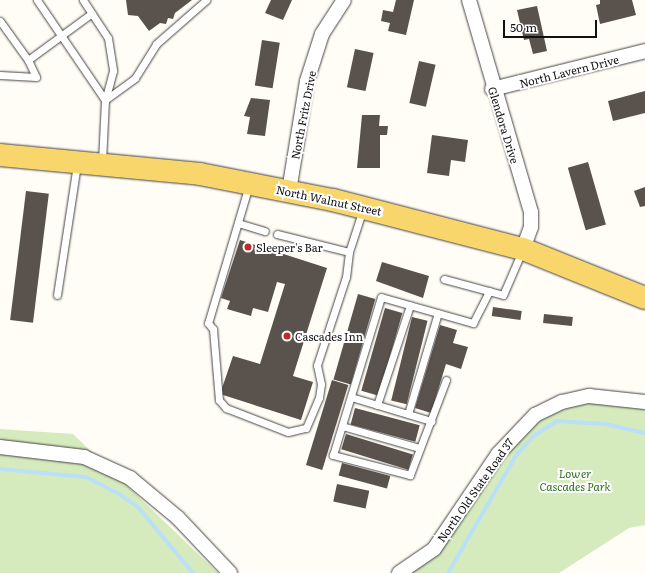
<!DOCTYPE html>
<html>
<head>
<meta charset="utf-8">
<style>
  body { margin:0 }
  #map { position:relative; width:645px; height:573px; overflow:hidden; background:#fffdf5; font-family:Literata,serif }
  div>[style] { position:absolute }
  [style*='--x'] { left:calc(var(--x)*1px); top:calc(var(--y)*1px); width:calc(var(--w)*1px); rotate:calc(var(--a)*1deg) }
  .green>* { inset:0; background:#d5ebbd }
  .stream>* { height:4px; margin:-2px; padding:0 2px; transform-origin:2px; border-radius:2px; background:#b9e0f7 }
  .building>* { inset:0; background:#5a524d; transform-origin:0 0 }
  .roads { filter:drop-shadow(0 0 1px #444) drop-shadow(0 0 1px #444) }
  .lane>* { height:7px; margin:-3.5px; padding:0 3.5px; transform-origin:3.5px; border-radius:3.5px; background:#fff }
  .street>* { height:14px; margin:-7px; padding:0 7px; transform-origin:7px; border-radius:7px; background:#fff }
  .primary>* { height:22px; margin:-11px; padding:0 11px; transform-origin:11px; border-radius:11px; background:#f9d66b }
  .dots>* { width:11px; height:11px; translate:-50% -50%; box-sizing:border-box; border:2px solid #fff; border-radius:50% }
  span { translate:-50% -50%; white-space:nowrap; text-align:center; line-height:1.15; -webkit-text-stroke:4px #fff; paint-order:stroke }
  .street-label { font-size:11px; color:#111 }
  .poi-label { font-size:11px; color:#111 }
  .left { translate:0 -50%; text-align:left }
  .park-label { font-size:11px; color:#2f6b1f; font-style:italic }
  .scale { position:absolute; left:503px; top:20px; width:94px; height:18px; box-sizing:border-box; border:2px solid #111; border-top:0; padding-left:5px; font-size:12px; line-height:14px; white-space:nowrap; color:#111; -webkit-text-stroke:3px #fff; paint-order:stroke }
</style>
</head>
<body>
<div id="map">
  <div class="green">
    <div style="clip-path:polygon(601px 400px,645px 408px,645px 525px,629px 528px,559px 573px,409px 573px,525px 432px,551px 412px)"></div>
    <div style="clip-path:polygon(0 429px,73px 434px,218px 573px,0 573px)"></div>
  </div>
  <div class="stream">
    <div style="--x:0;--y:469;--w:86;--a:5.3"></div>
    <div style="--x:86;--y:477;--w:34;--a:27"></div>
    <div style="--x:116;--y:492;--w:25;--a:34"></div>
    <div style="--x:137;--y:506;--w:87;--a:50.1"></div>
    <div style="--x:448;--y:573;--w:138;--a:-59.9"></div>
    <div style="--x:517;--y:454;--w:26;--a:-47"></div>
    <div style="--x:535;--y:435;--w:26;--a:-32"></div>
    <div style="--x:557;--y:421;--w:48;--a:3.6"></div>
    <div style="--x:605;--y:424;--w:41;--a:12.7"></div>
  </div>
  <div class="building">
    <div style="clip-path:polygon(126px 0,192px 0,175px 13px,173px 19px,168px 18px,166px 24px,160px 23px,149px 31px,138px 16px,128px 15px)"></div>
    <div style="clip-path:polygon(271px 0,292px 0,283px 20px,265px 13px)"></div>
    <div style="clip-path:polygon(396px 0,414px 0,406px 35px,388px 31px,390px 23px,381px 21px,383px 10px,393px 12px)"></div>
    <div style="clip-path:polygon(600px 0,632px 0,636px 15px,600px 24px,596px 5px,600px 4px)"></div>
    <div style="clip-path:polygon(537px 6px,547px 51px,533px 54px,529px 39px,524px 40px,517px 10px)"></div>
    <div style="left:262px;top:40px;width:18px;height:46px;rotate:9deg"></div>
    <div style="left:355px;top:49px;width:19px;height:39px;rotate:12deg"></div>
    <div style="left:419px;top:61px;width:17px;height:43px;rotate:13deg"></div>
    <div style="clip-path:polygon(645px 91px,645px 113px,613px 121px,608px 101px)"></div>
    <div style="clip-path:polygon(251px 98px,270px 100px,265px 136px,247px 134px,250px 117px,244px 116px)"></div>
    <div style="clip-path:polygon(362px 115px,380px 115px,379px 126px,388px 126px,387px 135px,380px 135px,380px 168px,357px 168px)"></div>
    <div style="clip-path:polygon(432px 135px,468px 140px,465px 162px,451px 160px,449px 176px,427px 173px)"></div>
    <div style="left:588px;top:162px;width:65px;height:21px;rotate:74deg"></div>
    <div style="clip-path:polygon(645px 187px,645px 206px,640px 207px,634px 191px)"></div>
    <div style="left:26px;top:191px;width:23px;height:130px;rotate:7deg"></div>
    <div style="clip-path:polygon(240px 240px,327px 268px,293px 376px,313px 382px,301px 420px,220px 394px,233px 356px,260px 364px,285px 284px,277px 282px,268px 312px,253px 308px,251px 316px,227px 309px,230px 301px,221px 298px)"></div>
    <div style="clip-path:polygon(382px 262px,429px 276px,423px 298px,376px 281px)"></div>
    <div style="left:358px;top:294px;width:18px;height:89px;rotate:16deg"></div>
    <div style="left:493px;top:307px;width:29px;height:9px;rotate:8deg"></div>
    <div style="left:385px;top:308px;width:18px;height:86px;rotate:16deg"></div>
    <div style="left:544px;top:314px;width:29px;height:9px;rotate:6deg"></div>
    <div style="left:412px;top:317px;width:16px;height:86px;rotate:14deg"></div>
    <div style="clip-path:polygon(440px 325px,457px 330px,453px 343px,468px 347px,461px 369px,446px 364px,431px 413px,415px 408px)"></div>
    <div style="left:332px;top:380px;width:17px;height:89px;rotate:17deg"></div>
    <div style="left:355px;top:408px;width:67px;height:17px;rotate:15deg"></div>
    <div style="left:346px;top:434px;width:70px;height:16px;rotate:17deg"></div>
    <div style="left:342px;top:463px;width:50px;height:13px;rotate:15deg"></div>
    <div style="left:337px;top:484px;width:33px;height:18px;rotate:12deg"></div>
  </div>
  <div class="roads">
    <div class="lane">
      <div style="--x:37;--y:0;--w:121;--a:55.8"></div>
      <div style="--x:105;--y:100;--w:37;--a:-36"></div>
      <div style="--x:135;--y:78;--w:40;--a:-58"></div>
      <div style="--x:156;--y:44;--w:67;--a:-41.3"></div>
      <div style="--x:83;--y:0;--w:45;--a:56.7"></div>
      <div style="--x:108;--y:38;--w:33;--a:81"></div>
      <div style="--x:113;--y:71;--w:30;--a:105"></div>
      <div style="--x:105;--y:100;--w:62;--a:92.8"></div>
      <div style="--x:0;--y:21;--w:48;--a:54.3"></div>
      <div style="--x:0;--y:75;--w:36;--a:3"></div>
      <div style="--x:36;--y:77;--w:19;--a:-115"></div>
      <div style="--x:28;--y:60;--w:79;--a:-36.3"></div>
      <div style="--x:249;--y:185;--w:144;--a:106.5"></div>
      <div style="--x:208;--y:323;--w:8;--a:50"></div>
      <div style="--x:213;--y:329;--w:71;--a:85.2"></div>
      <div style="--x:219;--y:400;--w:11;--a:49"></div>
      <div style="--x:226;--y:408;--w:66;--a:21.2"></div>
      <div style="--x:288;--y:432;--w:18;--a:-13"></div>
      <div style="--x:306;--y:428;--w:33;--a:-67"></div>
      <div style="--x:319;--y:398;--w:14;--a:-82"></div>
      <div style="--x:321;--y:384;--w:19;--a:-102"></div>
      <div style="--x:317;--y:365;--w:93;--a:-71.8"></div>
      <div style="--x:346;--y:277;--w:25;--a:-83"></div>
      <div style="--x:349;--y:252;--w:45;--a:-72"></div>
      <div style="--x:238;--y:223;--w:28;--a:17"></div>
      <div style="--x:277;--y:234;--w:74;--a:14"></div>
      <div style="--x:444;--y:279;--w:61;--a:15.2"></div>
      <div style="--x:503;--y:295;--w:48;--a:-66.6"></div>
      <div style="--x:57;--y:295;--w:133;--a:-81.3"></div>
      <div style="--x:446;--y:380;--w:102;--a:110.8"></div>
      <div style="--x:410;--y:475;--w:80;--a:-165.4"></div>
      <div style="--x:333;--y:455;--w:165;--a:-73.1"></div>
      <div style="--x:381;--y:297;--w:96;--a:15.8"></div>
      <div style="--x:473;--y:323;--w:36;--a:-63"></div>
      <div style="--x:351;--y:397;--w:84;--a:16.7"></div>
      <div style="--x:377;--y:405;--w:105;--a:-71.7"></div>
      <div style="--x:408;--y:414;--w:105;--a:-73.5"></div>
      <div style="--x:342;--y:426;--w:81;--a:15.8"></div>
    </div>
    <div class="street">
      <div style="--x:469;--y:0;--w:221;--a:73.7"></div>
      <div style="--x:531;--y:212;--w:15;--a:90"></div>
      <div style="--x:531;--y:227;--w:23;--a:110"></div>
      <div style="--x:492;--y:89;--w:158;--a:-13.9"></div>
      <div style="--x:289;--y:191;--w:111;--a:-80.7"></div>
      <div style="--x:307;--y:81;--w:49;--a:-72.3"></div>
      <div style="--x:322;--y:34;--w:40;--a:-57.1"></div>
      <div style="--x:0;--y:447;--w:85;--a:6.8"></div>
      <div style="--x:84;--y:457;--w:51;--a:24.5"></div>
      <div style="--x:130;--y:478;--w:62;--a:39.8"></div>
      <div style="--x:178;--y:518;--w:76;--a:46.6"></div>
      <div style="--x:399;--y:573;--w:42;--a:-34.4"></div>
      <div style="--x:434;--y:549;--w:115;--a:-56"></div>
      <div style="--x:498;--y:454;--w:54;--a:-46.5"></div>
      <div style="--x:535;--y:415;--w:30;--a:-26"></div>
      <div style="--x:562;--y:402;--w:28;--a:-13"></div>
      <div style="--x:589;--y:396;--w:56;--a:6.1"></div>
    </div>
    <div class="primary">
      <div style="--x:0;--y:155;--w:201;--a:5.4"></div>
      <div style="--x:200;--y:174;--w:136;--a:11.1"></div>
      <div style="--x:333;--y:200;--w:196;--a:14.5"></div>
      <div style="--x:523;--y:249;--w:131;--a:21.9"></div>
    </div>
  </div>
  <div class="dots">
    <div style="left:248px;top:247px;background:#c4262e"></div>
    <div style="left:287px;top:336px;background:#c4262e"></div>
  </div>
  <div class="street-label">
    <span style="left:569px;top:71px;rotate:-14deg">North Lavern Drive</span>
    <span style="left:303px;top:115px;rotate:-79deg">North Fritz Drive</span>
    <span style="left:504px;top:125px;rotate:73deg">Glendora Drive</span>
    <span style="left:329px;top:200px;rotate:12deg">North Walnut Street</span>
    <span style="left:475px;top:490px;rotate:-55deg">North Old State Road 37</span>
  </div>
  <div class="poi-label">
    <span class="left" style="left:256px;top:247px">Sleeper's Bar</span>
    <span class="left" style="left:295px;top:336px">Cascades Inn</span>
  </div>
  <div class="park-label">
    <span style="left:575px;top:480px">Lower<br>Cascades Park</span>
  </div>
  <div class="scale">50 m</div>
</div>
</body>
</html>
